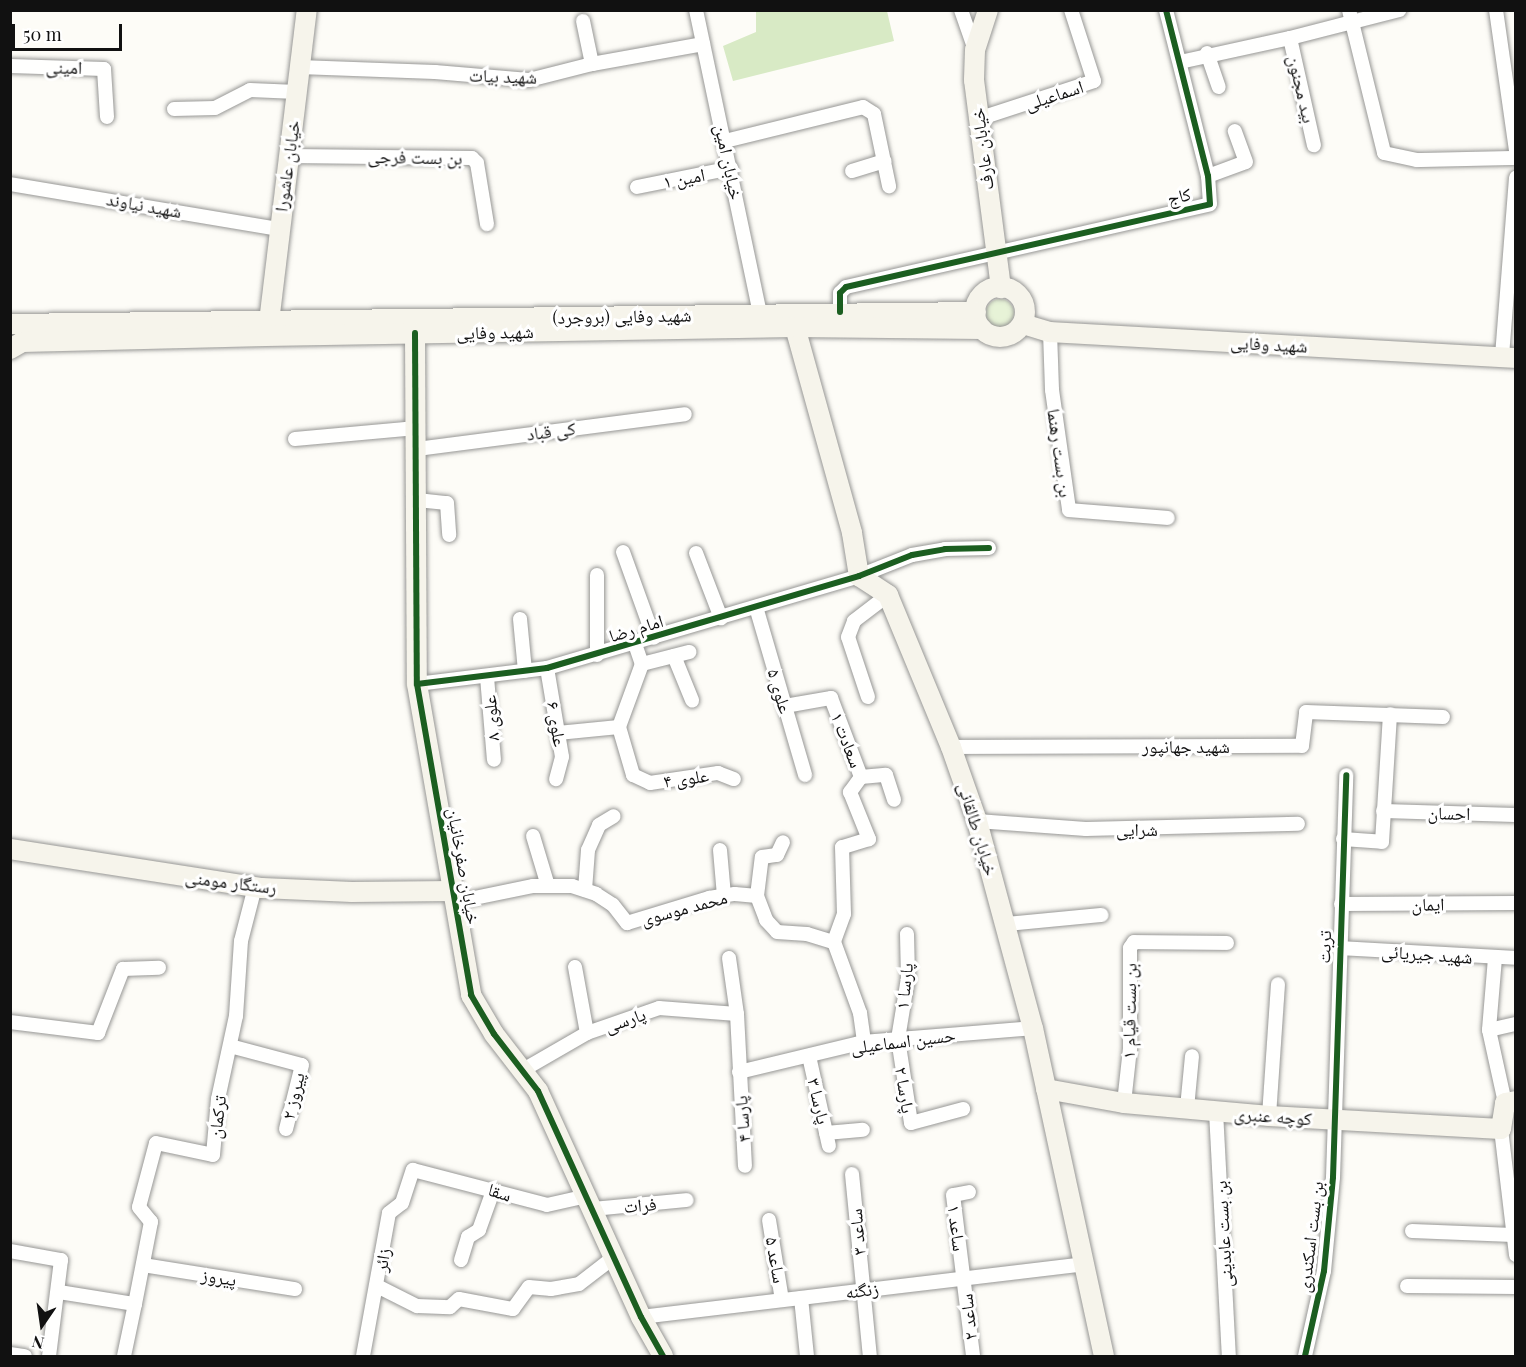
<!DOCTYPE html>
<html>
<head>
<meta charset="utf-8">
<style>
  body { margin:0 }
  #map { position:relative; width:1526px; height:1367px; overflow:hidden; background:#fdfcf7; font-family:"Playfair Display","Noto Naskh Arabic",serif }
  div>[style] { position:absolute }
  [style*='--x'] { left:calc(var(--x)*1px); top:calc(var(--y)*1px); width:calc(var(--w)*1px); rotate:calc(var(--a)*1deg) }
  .green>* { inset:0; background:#e7f3d7 }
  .round { border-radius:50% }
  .forest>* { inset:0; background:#d8eac5 }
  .roads { filter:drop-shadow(0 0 2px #979795) drop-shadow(0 0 2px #979795) }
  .street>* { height:14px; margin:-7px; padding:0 7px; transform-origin:7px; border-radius:7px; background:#fffffe }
  .secondary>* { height:20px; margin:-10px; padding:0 10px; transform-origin:10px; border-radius:10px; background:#f6f4eb }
  .secondary>.ring { margin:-10px; padding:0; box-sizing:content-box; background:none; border:20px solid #f6f4eb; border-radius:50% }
  .cycleway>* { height:6px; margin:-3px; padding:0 3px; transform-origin:3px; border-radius:3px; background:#1b5e20 }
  span { translate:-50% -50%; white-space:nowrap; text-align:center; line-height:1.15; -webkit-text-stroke:6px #fff; paint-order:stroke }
  .street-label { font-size:18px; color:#111 }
  .frame { position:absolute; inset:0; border:12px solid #111; pointer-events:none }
  .north { position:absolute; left:12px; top:1295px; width:60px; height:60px; -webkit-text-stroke:4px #fff; paint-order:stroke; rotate:193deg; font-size:16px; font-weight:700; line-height:24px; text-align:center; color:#111 }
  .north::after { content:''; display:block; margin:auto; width:21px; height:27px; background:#111; clip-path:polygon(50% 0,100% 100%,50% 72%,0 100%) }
  .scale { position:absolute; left:12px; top:24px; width:110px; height:27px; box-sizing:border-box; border:3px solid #111; border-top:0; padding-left:8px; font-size:18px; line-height:21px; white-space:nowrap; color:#111; -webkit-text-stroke:4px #fff; paint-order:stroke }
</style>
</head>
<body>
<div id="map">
  <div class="green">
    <div class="round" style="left:986px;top:299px;width:28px;height:28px"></div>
  </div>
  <div class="forest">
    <div style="clip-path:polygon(763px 11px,887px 11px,894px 41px,733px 81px,723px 46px,756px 32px,756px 12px)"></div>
  </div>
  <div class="roads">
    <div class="street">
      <div style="--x:696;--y:10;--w:311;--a:78.1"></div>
      <div style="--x:961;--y:10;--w:42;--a:70.7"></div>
      <div style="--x:1349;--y:10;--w:147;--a:76.2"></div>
      <div style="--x:1384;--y:153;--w:34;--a:12"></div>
      <div style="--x:1417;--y:160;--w:99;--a:-1.2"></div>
      <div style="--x:1496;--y:10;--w:141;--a:81.9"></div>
      <div style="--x:583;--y:21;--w:44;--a:78.2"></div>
      <div style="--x:1290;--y:38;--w:113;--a:-14.4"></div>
      <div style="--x:1207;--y:53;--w:36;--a:71"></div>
      <div style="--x:1180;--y:62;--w:113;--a:-12.3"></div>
      <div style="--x:1290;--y:38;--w:110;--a:77.4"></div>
      <div style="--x:10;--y:66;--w:94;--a:1.8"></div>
      <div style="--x:104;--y:69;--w:48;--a:86.4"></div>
      <div style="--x:299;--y:67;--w:136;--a:2.1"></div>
      <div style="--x:435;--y:72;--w:94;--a:4.9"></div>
      <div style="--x:529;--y:80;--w:65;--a:-14.3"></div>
      <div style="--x:592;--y:64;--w:113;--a:-10.2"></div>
      <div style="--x:174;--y:109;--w:41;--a:-1.4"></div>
      <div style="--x:215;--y:108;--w:39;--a:-27"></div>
      <div style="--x:250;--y:90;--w:47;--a:2.4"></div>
      <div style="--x:978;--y:119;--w:122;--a:-18.1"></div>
      <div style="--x:1094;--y:81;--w:75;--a:-107.9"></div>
      <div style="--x:725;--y:141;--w:142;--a:-13.8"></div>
      <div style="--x:863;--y:107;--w:13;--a:32"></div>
      <div style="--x:874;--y:114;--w:74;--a:78.2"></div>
      <div style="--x:289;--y:156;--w:183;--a:0.6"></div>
      <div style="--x:472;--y:158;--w:7;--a:45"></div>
      <div style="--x:477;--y:163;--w:62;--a:80.7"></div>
      <div style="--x:852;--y:171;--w:34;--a:-17"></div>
      <div style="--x:1208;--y:176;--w:40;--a:-20.2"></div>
      <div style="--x:1246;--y:162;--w:33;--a:-110"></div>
      <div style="--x:10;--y:184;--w:272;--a:9.5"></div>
      <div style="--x:637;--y:187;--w:96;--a:-11.4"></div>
      <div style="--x:840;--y:312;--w:19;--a:-90"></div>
      <div style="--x:840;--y:293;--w:8;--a:-45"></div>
      <div style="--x:846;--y:287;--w:373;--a:-12.8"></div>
      <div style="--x:1210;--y:204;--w:28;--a:-94"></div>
      <div style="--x:1208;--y:176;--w:171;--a:-104.2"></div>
      <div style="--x:1050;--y:332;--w:58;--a:88"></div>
      <div style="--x:1052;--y:390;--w:121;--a:81.9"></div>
      <div style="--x:1069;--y:510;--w:99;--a:4.6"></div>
      <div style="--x:1502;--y:356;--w:179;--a:-85.5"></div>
      <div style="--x:295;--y:439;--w:122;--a:-5.2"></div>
      <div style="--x:417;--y:449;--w:270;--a:-7.4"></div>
      <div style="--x:417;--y:500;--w:30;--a:6"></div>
      <div style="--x:447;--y:503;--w:32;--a:86"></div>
      <div style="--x:623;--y:552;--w:91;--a:70.2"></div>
      <div style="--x:696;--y:553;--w:70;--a:69"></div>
      <div style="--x:597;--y:575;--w:80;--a:90"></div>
      <div style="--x:756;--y:607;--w:175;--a:73.7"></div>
      <div style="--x:520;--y:619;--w:52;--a:84.5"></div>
      <div style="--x:635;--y:644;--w:21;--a:71"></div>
      <div style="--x:642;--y:664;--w:67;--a:110.1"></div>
      <div style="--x:619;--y:727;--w:50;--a:73.7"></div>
      <div style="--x:633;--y:775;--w:19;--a:25"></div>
      <div style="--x:650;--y:783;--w:69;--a:-8.4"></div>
      <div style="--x:718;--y:773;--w:17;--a:21"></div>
      <div style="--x:674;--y:656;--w:48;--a:67.8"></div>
      <div style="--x:642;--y:664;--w:49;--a:-14.3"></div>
      <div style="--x:547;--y:668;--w:90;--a:80.4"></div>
      <div style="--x:562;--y:757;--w:23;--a:105"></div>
      <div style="--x:487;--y:677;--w:83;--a:85.2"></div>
      <div style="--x:417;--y:684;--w:131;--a:-7"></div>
      <div style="--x:547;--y:668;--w:325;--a:-16.4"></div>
      <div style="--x:859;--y:576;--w:57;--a:-21.6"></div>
      <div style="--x:912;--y:555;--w:34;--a:-10"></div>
      <div style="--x:945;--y:549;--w:44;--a:-1.3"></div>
      <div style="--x:868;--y:697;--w:63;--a:-108.4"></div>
      <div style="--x:848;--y:637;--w:17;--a:-69"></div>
      <div style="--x:854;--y:621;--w:43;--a:-37.4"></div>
      <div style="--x:785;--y:706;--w:47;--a:-9.9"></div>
      <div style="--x:831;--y:698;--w:85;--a:69.2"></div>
      <div style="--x:861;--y:777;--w:19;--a:126"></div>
      <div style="--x:850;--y:792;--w:51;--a:68"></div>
      <div style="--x:869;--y:839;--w:28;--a:163"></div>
      <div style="--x:842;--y:847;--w:67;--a:88.3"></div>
      <div style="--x:844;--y:914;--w:30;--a:110"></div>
      <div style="--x:558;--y:733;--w:61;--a:-5.6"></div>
      <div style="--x:951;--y:747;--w:351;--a:-0.2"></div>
      <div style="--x:1302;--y:746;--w:34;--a:-83"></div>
      <div style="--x:1306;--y:712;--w:137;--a:2.1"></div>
      <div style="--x:861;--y:777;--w:25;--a:-5"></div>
      <div style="--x:886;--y:775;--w:26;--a:72"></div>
      <div style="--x:1383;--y:811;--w:133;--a:1.7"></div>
      <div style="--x:977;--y:821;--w:109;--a:4.2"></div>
      <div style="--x:1086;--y:829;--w:212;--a:-1.4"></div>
      <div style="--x:533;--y:836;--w:52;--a:73.3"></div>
      <div style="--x:1343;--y:839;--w:39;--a:4"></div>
      <div style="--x:1382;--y:842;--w:128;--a:-86.4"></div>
      <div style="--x:720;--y:850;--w:46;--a:85"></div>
      <div style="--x:585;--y:890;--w:40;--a:-85.7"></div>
      <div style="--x:588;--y:850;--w:27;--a:-66"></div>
      <div style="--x:599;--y:825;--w:17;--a:-31"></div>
      <div style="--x:757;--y:896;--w:39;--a:-83"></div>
      <div style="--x:762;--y:857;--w:15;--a:-8"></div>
      <div style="--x:777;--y:855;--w:14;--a:-65"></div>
      <div style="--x:455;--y:902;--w:80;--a:-11.6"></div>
      <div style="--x:533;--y:886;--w:39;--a:0"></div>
      <div style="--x:572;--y:886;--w:25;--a:18"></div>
      <div style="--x:596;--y:894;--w:20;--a:33"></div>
      <div style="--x:613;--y:905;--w:23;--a:52"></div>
      <div style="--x:627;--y:923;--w:86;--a:-17"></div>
      <div style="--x:709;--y:898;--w:26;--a:-9"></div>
      <div style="--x:735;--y:894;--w:22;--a:5"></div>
      <div style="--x:757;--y:896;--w:26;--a:69"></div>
      <div style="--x:766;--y:920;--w:16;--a:47"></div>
      <div style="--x:777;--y:932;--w:30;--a:4"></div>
      <div style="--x:807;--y:934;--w:28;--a:17"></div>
      <div style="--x:834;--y:942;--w:76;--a:69.9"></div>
      <div style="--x:860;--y:1013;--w:29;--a:82"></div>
      <div style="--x:1341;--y:904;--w:175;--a:-0.3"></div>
      <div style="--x:1006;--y:924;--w:96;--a:-5.4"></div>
      <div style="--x:907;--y:934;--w:44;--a:88.7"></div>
      <div style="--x:908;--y:978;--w:62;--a:99.3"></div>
      <div style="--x:898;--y:1039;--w:85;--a:81.2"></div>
      <div style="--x:911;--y:1123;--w:54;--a:-15.1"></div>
      <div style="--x:1339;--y:948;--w:177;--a:3.2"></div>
      <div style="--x:729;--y:958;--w:57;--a:81.9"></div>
      <div style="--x:737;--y:1014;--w:152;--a:87"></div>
      <div style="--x:1495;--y:958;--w:72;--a:94.8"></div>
      <div style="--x:1489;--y:1030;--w:75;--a:77.6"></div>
      <div style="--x:575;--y:967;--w:67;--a:79.7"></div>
      <div style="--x:10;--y:1022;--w:89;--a:7.1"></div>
      <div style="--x:98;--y:1033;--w:69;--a:-68.7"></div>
      <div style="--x:123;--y:969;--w:36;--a:-2"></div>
      <div style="--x:1489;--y:1030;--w:28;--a:-13"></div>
      <div style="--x:230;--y:1046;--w:74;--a:14.8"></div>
      <div style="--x:302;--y:1065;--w:66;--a:104"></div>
      <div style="--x:809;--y:1056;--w:92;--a:77.5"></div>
      <div style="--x:523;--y:1070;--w:74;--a:-30"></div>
      <div style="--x:587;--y:1033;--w:76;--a:-19.1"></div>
      <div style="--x:659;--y:1008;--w:78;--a:4.4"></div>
      <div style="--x:739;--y:1072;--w:129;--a:-13.5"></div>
      <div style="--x:864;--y:1042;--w:170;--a:-4.7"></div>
      <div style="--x:1124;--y:1103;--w:54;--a:-83.7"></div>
      <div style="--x:1130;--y:1049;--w:101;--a:-90"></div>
      <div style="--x:1130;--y:948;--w:7;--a:-56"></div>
      <div style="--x:1134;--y:942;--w:93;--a:0.6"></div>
      <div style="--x:1187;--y:1108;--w:52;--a:-84.5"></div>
      <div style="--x:1216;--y:1111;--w:245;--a:87"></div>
      <div style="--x:1269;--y:1116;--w:132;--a:-86.1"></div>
      <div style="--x:1501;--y:1129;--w:127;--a:83.2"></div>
      <div style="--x:826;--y:1133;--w:37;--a:-5"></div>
      <div style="--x:852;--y:1174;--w:183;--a:84.4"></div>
      <div style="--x:969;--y:1192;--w:16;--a:169"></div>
      <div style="--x:953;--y:1195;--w:162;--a:82.9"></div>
      <div style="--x:592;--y:1209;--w:95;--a:-5.4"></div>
      <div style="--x:769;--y:1220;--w:81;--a:80.8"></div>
      <div style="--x:1412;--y:1231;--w:101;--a:2.3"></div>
      <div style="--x:10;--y:1251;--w:52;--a:10"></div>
      <div style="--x:61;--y:1260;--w:97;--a:97.1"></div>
      <div style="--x:461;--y:1260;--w:24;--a:-73"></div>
      <div style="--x:468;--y:1237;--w:13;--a:-32"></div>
      <div style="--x:479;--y:1230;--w:41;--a:-70.3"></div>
      <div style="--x:143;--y:1265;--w:154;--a:9"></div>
      <div style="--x:377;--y:1286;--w:45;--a:26.6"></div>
      <div style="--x:417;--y:1306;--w:33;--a:2"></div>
      <div style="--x:450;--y:1307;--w:12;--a:-42"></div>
      <div style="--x:459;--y:1299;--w:55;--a:10.5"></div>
      <div style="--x:513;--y:1309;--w:27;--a:-54"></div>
      <div style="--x:529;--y:1287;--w:22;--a:5"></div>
      <div style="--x:551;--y:1289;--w:28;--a:-10"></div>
      <div style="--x:579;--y:1284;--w:44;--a:-37.6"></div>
      <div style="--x:1407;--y:1286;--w:109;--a:0.5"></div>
      <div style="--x:59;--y:1292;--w:77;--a:9"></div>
      <div style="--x:135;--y:1304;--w:84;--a:-79"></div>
      <div style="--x:151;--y:1222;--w:19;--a:-129"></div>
      <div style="--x:139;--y:1207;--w:66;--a:-75.1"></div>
      <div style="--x:156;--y:1143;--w:58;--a:11.9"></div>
      <div style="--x:213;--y:1155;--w:56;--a:-84.9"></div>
      <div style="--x:218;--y:1099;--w:85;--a:-77.8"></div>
      <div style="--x:236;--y:1016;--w:75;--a:-86.2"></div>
      <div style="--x:241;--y:941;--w:56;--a:-75.5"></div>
      <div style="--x:801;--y:1298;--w:58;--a:84.1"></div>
      <div style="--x:641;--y:1317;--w:445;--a:-6.8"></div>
      <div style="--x:10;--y:1354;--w:15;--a:8"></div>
      <div style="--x:124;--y:1356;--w:53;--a:-78.1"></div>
      <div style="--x:363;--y:1356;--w:145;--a:-79.7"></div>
      <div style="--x:389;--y:1213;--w:16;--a:-38"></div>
      <div style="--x:402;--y:1203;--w:35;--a:-72"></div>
      <div style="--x:413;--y:1170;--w:138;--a:14.6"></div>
      <div style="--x:547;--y:1205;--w:41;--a:-12.7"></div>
      <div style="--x:1305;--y:1356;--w:87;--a:-77.4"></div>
      <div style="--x:1324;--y:1271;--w:94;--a:-84.5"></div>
      <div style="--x:1333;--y:1177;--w:402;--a:-88.1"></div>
    </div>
    <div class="secondary">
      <div style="--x:988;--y:10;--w:42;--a:108"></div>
      <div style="--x:975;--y:50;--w:30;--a:92"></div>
      <div style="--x:974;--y:80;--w:210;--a:82.6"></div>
      <div class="ring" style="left:975px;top:287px;width:30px;height:30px"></div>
      <div style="--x:269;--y:322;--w:314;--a:-83.1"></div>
      <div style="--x:10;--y:324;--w:966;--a:-0.71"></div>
      <div style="--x:1023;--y:324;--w:28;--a:17"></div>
      <div style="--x:1050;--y:332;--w:467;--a:3.2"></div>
      <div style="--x:795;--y:327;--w:214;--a:74.5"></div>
      <div style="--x:852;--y:533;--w:44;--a:80.8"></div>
      <div style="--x:859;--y:576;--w:35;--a:33"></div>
      <div style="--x:888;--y:595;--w:165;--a:67.5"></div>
      <div style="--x:951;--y:747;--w:78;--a:70.6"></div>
      <div style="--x:977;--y:821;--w:214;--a:74.9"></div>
      <div style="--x:1033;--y:1028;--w:336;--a:77.8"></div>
      <div style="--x:415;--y:333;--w:351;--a:89.7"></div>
      <div style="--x:417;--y:684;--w:316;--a:80.1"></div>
      <div style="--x:471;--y:995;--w:45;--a:59.5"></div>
      <div style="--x:494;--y:1034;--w:72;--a:52.3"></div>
      <div style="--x:538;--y:1091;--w:248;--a:65.5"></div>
      <div style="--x:641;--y:1317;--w:45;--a:60.6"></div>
      <div style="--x:10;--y:349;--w:14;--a:-30"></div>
      <div style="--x:22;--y:342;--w:244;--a:-1.4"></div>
      <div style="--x:266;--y:336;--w:529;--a:-0.97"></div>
      <div style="--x:795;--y:327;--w:187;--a:0.6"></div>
      <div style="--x:10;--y:849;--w:255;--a:8.8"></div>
      <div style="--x:262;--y:888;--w:90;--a:2.5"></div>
      <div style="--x:352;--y:892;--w:101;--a:-0.6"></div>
      <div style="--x:1046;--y:1089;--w:79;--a:10.2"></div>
      <div style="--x:1124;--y:1103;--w:146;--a:5.1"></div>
      <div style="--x:1269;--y:1116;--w:232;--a:3.2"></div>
      <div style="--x:1501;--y:1129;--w:26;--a:-81"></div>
      <div style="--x:1505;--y:1103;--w:11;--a:-10"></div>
    </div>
  </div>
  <div class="cycleway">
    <div style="--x:840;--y:312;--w:19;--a:-90"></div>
    <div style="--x:840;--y:293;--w:8;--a:-45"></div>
    <div style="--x:846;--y:287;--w:373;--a:-12.8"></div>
    <div style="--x:1210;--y:204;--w:28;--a:-94"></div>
    <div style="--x:1208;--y:176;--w:171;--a:-104.2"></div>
    <div style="--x:415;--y:333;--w:351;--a:89.7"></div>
    <div style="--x:417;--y:684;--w:316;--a:80.1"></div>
    <div style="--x:471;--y:995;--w:45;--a:59.5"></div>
    <div style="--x:494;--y:1034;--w:72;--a:52.3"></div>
    <div style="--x:538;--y:1091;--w:248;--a:65.5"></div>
    <div style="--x:641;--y:1317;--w:45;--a:60.6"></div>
    <div style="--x:417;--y:684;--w:131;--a:-7"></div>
    <div style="--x:547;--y:668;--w:325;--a:-16.4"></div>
    <div style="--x:859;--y:576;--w:57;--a:-21.6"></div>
    <div style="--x:912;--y:555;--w:34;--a:-10"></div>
    <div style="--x:945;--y:549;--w:44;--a:-1.3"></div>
    <div style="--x:1305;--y:1356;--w:87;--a:-77.4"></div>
    <div style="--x:1324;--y:1271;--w:94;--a:-84.5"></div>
    <div style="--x:1333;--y:1177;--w:402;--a:-88.1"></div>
  </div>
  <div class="street-label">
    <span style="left:64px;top:67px;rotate:1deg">امینی</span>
    <span style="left:503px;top:76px;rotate:2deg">شهید بیات</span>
    <span style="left:1302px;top:89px;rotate:77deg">بید مجنون</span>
    <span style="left:1054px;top:95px;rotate:-18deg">اسماعیلی</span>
    <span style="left:982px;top:149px;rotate:-97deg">خیابان عارف</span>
    <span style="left:415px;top:157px;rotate:1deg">بن بست فرجی</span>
    <span style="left:729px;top:162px;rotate:78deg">خیابان امین</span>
    <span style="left:287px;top:166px;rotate:-82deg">خیابان عاشورا</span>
    <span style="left:684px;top:178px;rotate:-11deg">امین ۱</span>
    <span style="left:1179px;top:196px;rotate:-13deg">کاج</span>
    <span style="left:144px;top:205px;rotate:10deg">شهید نیاوند</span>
    <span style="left:622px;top:316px;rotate:-1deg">شهید وفایی (بروجرد)</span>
    <span style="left:495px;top:332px;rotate:-1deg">شهید وفایی</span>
    <span style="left:1269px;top:344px;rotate:3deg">شهید وفایی</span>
    <span style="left:551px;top:431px;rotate:-7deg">کی قباد</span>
    <span style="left:1060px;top:453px;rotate:82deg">بن بست رهنما</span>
    <span style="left:636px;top:628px;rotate:-17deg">امام رضا</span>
    <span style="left:780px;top:691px;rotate:74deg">علوی ۵</span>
    <span style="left:491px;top:718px;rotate:-95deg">علوی ۸</span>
    <span style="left:557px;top:724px;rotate:81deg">علوی ۶</span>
    <span style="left:847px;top:740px;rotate:69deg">سعادت ۱</span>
    <span style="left:1186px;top:746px">شهید جهانپور</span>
    <span style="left:686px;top:778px;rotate:-8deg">علوی ۴</span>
    <span style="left:1449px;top:813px;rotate:1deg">احسان</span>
    <span style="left:978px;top:829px;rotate:73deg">خیابان طالقانی</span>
    <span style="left:1137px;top:829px">شرایی</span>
    <span style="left:464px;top:866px;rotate:80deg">خیابان صفرخانیان</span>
    <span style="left:231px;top:882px;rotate:7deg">رستگار مومنی</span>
    <span style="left:1428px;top:904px;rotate:-1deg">ایمان</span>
    <span style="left:684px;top:908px;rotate:-15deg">محمد موسوی</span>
    <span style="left:1324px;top:947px;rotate:-88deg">تربت</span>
    <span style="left:1427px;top:954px;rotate:4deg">شهید جیریائی</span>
    <span style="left:904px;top:986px;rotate:-84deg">پارسا ۱</span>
    <span style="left:1129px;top:1011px;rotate:-89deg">بن بست قیام ۱</span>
    <span style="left:625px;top:1020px;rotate:-19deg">پارسی</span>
    <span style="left:903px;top:1041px;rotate:-7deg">حسین اسماعیلی</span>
    <span style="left:905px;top:1090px;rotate:81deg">پارسا ۲</span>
    <span style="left:293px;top:1096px;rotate:-77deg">پیروز ۲</span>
    <span style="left:819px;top:1101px;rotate:77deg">پارسا ۳</span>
    <span style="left:1273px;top:1116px;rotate:4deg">کوچه عنبری</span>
    <span style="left:217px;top:1117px;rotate:-83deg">ترکمان</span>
    <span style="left:742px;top:1119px;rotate:-94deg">پارسا ۴</span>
    <span style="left:500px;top:1192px;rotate:18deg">سقا</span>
    <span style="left:640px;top:1205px;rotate:-5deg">فرات</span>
    <span style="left:957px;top:1228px;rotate:83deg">ساعد ۱</span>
    <span style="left:857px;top:1232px;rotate:-95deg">ساعد ۳</span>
    <span style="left:1223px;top:1234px;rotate:-93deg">بن بست عابدینی</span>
    <span style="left:1310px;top:1237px;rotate:-83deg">بن بست اسکندری</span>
    <span style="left:382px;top:1260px;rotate:-81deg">زائر</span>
    <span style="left:776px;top:1260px;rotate:80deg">ساعد ۵</span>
    <span style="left:219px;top:1277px;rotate:9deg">پیروز</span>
    <span style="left:862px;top:1290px;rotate:-7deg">زنگنه</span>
    <span style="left:968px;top:1317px;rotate:-96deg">ساعد ۲</span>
  </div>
  <div class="frame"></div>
  <div class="north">N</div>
  <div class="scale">50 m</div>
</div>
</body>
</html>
